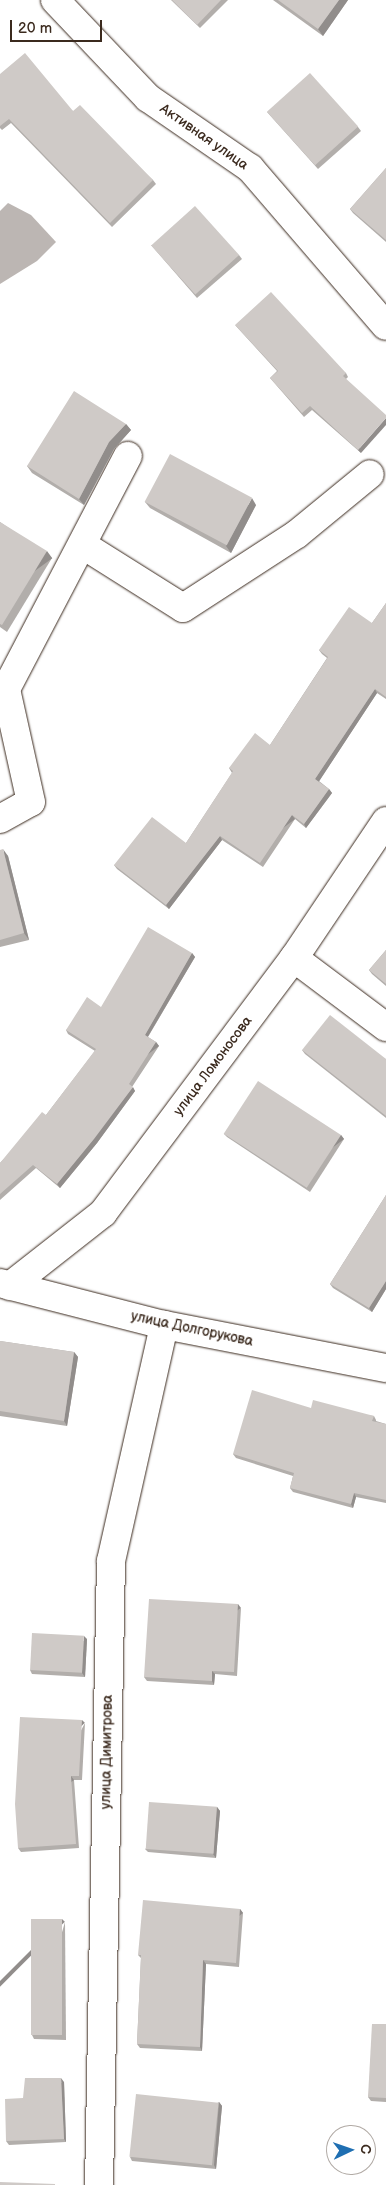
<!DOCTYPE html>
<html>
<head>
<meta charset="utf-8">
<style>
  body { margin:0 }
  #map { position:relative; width:386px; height:2185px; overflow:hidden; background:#fff; font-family:"Balsamiq Sans",sans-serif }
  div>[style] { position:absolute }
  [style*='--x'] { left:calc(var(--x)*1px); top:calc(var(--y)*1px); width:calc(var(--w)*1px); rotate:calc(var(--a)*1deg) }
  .water>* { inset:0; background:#bcb6b3 }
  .roads { filter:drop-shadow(0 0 1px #3b2a1e) drop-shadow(0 0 1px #3b2a1e) }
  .minor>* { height:28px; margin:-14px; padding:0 14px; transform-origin:14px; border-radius:14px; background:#fff }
  .major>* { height:28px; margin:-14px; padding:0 14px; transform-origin:14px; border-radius:14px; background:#fff }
  .wall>* { inset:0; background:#b2aeab }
  .shaded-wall>* { inset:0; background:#918d8b; transform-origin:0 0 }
  .building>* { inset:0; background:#cfcac7; transform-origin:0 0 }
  span { translate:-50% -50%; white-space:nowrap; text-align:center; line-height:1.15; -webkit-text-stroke:4px #fff; paint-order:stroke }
  .street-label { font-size:14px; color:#3b2a1e }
  .north { position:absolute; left:326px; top:2125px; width:50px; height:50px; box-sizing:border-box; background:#fff; border:1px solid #b1aaa5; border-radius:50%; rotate:87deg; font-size:14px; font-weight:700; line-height:20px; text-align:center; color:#3b2a1e }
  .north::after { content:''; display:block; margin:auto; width:18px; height:22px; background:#1f6fb2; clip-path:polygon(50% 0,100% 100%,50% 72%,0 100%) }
  .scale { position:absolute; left:10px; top:20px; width:92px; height:22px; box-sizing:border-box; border:2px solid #3b2a1e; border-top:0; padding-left:6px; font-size:15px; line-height:18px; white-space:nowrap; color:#3b2a1e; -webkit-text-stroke:4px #fff; paint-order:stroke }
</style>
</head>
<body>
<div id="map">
  <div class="water">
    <div style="clip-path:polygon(8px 203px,31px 215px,56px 242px,37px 261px,0 284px,0 211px)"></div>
  </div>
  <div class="roads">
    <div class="minor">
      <div style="--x:83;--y:545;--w:118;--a:32.2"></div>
      <div style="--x:183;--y:608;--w:136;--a:-33"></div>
      <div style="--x:297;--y:534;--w:94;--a:-39.4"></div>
      <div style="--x:0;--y:819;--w:35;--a:-29"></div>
      <div style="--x:31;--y:802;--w:116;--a:-102.5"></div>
      <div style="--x:6;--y:689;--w:263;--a:-62.4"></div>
      <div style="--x:294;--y:958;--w:115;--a:36.9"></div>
      <div style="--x:10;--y:1286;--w:118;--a:-38.1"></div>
      <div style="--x:103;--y:1213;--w:319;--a:-53.2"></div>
      <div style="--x:294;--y:958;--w:165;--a:-56.1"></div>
      <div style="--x:99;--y:2185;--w:624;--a:-88.9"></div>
      <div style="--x:111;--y:1561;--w:242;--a:-77.3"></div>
    </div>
    <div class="major">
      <div style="--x:55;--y:0;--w:135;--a:46.5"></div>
      <div style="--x:148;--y:98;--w:124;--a:34.5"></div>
      <div style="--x:250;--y:168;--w:208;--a:49.3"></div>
      <div style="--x:0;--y:1283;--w:169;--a:14.4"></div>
      <div style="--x:164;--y:1325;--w:226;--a:11"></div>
    </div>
  </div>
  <div class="wall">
    <div style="clip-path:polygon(171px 0,228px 0,200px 28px)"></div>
    <div style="clip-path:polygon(273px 0,348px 0,323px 36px)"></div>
    <div style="clip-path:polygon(0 74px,73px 111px,153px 180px,156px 184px,112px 227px,11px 123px,2px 130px,0 128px)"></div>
    <div style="clip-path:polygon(267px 112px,358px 127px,361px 131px,318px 169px)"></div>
    <div style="clip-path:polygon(386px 168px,386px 242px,353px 213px,350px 209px)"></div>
    <div style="clip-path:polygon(151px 245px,239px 255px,242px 259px,197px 298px)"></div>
    <div style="clip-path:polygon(235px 325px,346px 373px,348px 377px,346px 379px,361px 453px,312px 410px,304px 417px,270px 378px,277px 371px)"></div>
    <div style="clip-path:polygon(126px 424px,131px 430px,114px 449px,84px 505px,32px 473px,27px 466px)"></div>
    <div style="clip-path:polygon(145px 502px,256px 505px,231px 553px,150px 508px)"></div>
    <div style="clip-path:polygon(0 522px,52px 558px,7px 632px,0 627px)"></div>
    <div style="clip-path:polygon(386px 603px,386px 699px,377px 693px,319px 781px,329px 789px,332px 793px,306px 828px,295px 819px,263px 867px,222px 840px,169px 909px,117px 869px,114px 865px,186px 843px,232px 773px,229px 768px,270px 745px,327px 658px,322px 654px,319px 650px,372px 623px)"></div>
    <div style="clip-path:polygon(0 850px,8px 856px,29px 940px,0 947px)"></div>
    <div style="clip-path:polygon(386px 950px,386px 986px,372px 974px,369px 970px)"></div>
    <div style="clip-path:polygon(192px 953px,195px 957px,148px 1037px,156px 1042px,159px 1046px,132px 1087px,135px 1091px,97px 1143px,60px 1188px,36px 1168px,0 1200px,0 1163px,46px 1115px,95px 1051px,68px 1034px,66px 1030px)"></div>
    <div style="clip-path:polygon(302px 1050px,386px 1059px,386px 1118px,305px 1054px)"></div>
    <div style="clip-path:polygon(224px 1134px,341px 1135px,344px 1139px,310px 1192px,227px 1137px)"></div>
    <div style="clip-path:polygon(386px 1195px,386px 1289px,372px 1312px,333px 1288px,330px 1284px)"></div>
    <div style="clip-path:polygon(0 1341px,74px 1352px,78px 1357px,67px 1426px,0 1416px)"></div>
    <div style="clip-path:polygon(311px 1408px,374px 1416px,376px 1420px,376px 1421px,386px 1424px,386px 1503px,356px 1497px,353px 1508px,293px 1492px,290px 1488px,293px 1476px,236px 1458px,233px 1454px)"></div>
    <div style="clip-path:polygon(241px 1608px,237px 1676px,215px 1674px,214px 1685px,147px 1681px,144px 1677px)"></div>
    <div style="clip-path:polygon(87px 1639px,85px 1677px,32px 1674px,30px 1670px)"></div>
    <div style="clip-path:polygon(85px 1723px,82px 1780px,74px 1780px,79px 1848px,21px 1852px,18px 1848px)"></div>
    <div style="clip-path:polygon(217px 1807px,220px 1811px,216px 1858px,148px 1852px,145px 1849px)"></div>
    <div style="clip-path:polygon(240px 1909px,243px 1913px,239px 1967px,206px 1964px,202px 2051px,140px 2048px,137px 2044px,141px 1958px,138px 1955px)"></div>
    <div style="clip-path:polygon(65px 1922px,66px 2040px,34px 2039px,32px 2035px)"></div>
    <div style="clip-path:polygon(386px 2024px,386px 2102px,371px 2101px,368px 2097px)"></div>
    <div style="clip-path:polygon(64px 2082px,66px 2142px,9px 2145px,6px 2141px,23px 2098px)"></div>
    <div style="clip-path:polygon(219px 2102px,222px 2106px,216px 2169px,132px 2161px,130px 2157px)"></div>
  </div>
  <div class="shaded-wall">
    <div style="clip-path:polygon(339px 0,348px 0,323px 36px,318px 29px)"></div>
    <div style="clip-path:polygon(386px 418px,386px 425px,361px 453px,358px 450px)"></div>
    <div style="clip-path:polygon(126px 424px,131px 430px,114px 449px,84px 505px,79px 499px,109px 442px)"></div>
    <div style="clip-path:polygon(252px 498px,256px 505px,231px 553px,226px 546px)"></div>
    <div style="left:47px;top:551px;width:9px;height:87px;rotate:54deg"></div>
    <div style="clip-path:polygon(375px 689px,377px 693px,318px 783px,315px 779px)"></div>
    <div style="clip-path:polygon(329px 789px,332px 793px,306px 828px,304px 824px)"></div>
    <div style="left:292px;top:815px;width:5px;height:58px;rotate:53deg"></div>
    <div style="clip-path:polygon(220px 836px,222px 840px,169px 909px,166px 905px)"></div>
    <div style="clip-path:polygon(3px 849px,8px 856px,29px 940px,24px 933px)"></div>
    <div style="clip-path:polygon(192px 953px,195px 957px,147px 1038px,145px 1035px)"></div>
    <div style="left:156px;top:1042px;width:5px;height:50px;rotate:53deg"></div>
    <div style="clip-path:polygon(133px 1087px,135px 1091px,97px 1143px,60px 1188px,57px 1184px)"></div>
    <div style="left:341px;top:1135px;width:5px;height:63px;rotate:53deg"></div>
    <div style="clip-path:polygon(386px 1281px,386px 1289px,372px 1312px,369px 1308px)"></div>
    <div style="clip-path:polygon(74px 1352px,78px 1357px,67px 1426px,64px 1421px)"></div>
    <div style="clip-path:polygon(354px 1493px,356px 1497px,353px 1508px,351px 1504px)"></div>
    <div style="left:238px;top:1604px;width:5px;height:68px;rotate:53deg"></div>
    <div style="clip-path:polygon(84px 1636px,87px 1639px,85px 1677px,82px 1673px)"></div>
    <div style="clip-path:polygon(212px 1671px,215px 1674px,214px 1685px,212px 1681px)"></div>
    <div style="left:82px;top:1720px;width:4px;height:56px;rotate:45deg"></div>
    <div style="left:71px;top:1776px;width:5px;height:68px;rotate:53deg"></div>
    <div style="clip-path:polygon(217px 1807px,220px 1811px,216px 1858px,213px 1854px)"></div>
    <div style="left:240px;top:1909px;width:5px;height:54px;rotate:53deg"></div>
    <div style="left:62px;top:1919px;width:4px;height:117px;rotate:45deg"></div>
    <div style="clip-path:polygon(203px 1960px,206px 1964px,202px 2051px,200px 2047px)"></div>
    <div style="clip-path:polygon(61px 2078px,64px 2082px,66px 2142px,64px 2139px)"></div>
    <div style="clip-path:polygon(219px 2102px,222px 2106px,216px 2169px,214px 2165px)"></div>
  </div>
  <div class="building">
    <div style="clip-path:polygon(172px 0,221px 0,197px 25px)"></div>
    <div style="clip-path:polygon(278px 0,339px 0,318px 29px)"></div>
    <div style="clip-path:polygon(25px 53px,73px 111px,80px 105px,153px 180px,110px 223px,9px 119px,0 126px,0 74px)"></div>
    <div style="left:310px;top:73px;width:72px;height:58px;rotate:48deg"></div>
    <div style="clip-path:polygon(386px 168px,386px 240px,350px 209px)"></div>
    <div style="left:195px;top:206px;width:66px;height:59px;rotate:48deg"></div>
    <div style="clip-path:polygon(271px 292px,346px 373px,343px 376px,386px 415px,386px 418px,358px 450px,310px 406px,302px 413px,270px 378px,278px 371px,235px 325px)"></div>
    <div style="clip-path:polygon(74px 391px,126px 424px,109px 442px,79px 499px,27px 466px)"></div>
    <div style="left:170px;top:454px;width:93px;height:54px;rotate:28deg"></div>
    <div style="clip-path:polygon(0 522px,47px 551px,2px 625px,0 624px)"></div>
    <div style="clip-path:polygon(386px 603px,386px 697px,375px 689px,315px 779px,329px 789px,304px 824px,292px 815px,260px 863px,220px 836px,166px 905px,114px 865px,152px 817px,186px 843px,233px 771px,229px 768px,255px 733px,270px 745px,328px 657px,319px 650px,349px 607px,372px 623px)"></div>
    <div style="clip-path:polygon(3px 849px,24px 933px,0 940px,0 850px)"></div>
    <div style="clip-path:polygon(148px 927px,192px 953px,145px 1035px,156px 1042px,129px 1084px,133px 1087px,94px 1139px,57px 1184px,33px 1165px,0 1194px,0 1163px,42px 1112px,46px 1115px,96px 1049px,66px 1030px,87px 997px,101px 1007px)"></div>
    <div style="clip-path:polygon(386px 950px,386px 984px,369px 970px)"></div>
    <div style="clip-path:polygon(330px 1015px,386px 1059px,386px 1116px,302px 1050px)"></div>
    <div style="left:258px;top:1081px;width:99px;height:63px;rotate:33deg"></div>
    <div style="clip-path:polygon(386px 1195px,386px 1281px,369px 1308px,330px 1284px)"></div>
    <div style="clip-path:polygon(0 1341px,74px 1352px,64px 1421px,0 1411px)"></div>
    <div style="clip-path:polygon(252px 1390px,311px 1408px,313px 1400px,374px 1416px,372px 1421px,386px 1424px,386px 1500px,354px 1493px,351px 1504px,290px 1488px,294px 1473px,233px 1454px)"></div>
    <div style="clip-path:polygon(149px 1599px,238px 1604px,234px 1672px,212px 1671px,212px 1681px,144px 1677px)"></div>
    <div style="left:32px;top:1633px;width:52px;height:37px;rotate:3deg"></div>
    <div style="clip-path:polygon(20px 1717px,82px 1720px,79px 1776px,71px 1776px,76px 1844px,18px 1848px,15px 1804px)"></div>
    <div style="left:149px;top:1802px;width:68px;height:47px;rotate:4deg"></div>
    <div style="clip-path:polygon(143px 1900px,240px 1909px,236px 1963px,203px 1960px,200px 2047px,137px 2044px,141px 1955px,138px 1955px)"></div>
    <div style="left:31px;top:1919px;width:31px;height:116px"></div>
    <div style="clip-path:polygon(372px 2024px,386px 2024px,386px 2098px,368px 2097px)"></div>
    <div style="clip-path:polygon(25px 2078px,61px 2078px,64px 2139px,6px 2141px,5px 2099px,23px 2098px)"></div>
    <div style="left:136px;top:2094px;width:83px;height:63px;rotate:6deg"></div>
    <div style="clip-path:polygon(0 2182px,55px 2184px,55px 2185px,0 2185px)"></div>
  </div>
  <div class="street-label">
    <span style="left:204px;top:137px;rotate:35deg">Активная улица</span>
    <span style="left:213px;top:1066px;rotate:-53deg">улица Ломоносова</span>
    <span style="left:192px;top:1329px;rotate:12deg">улица Долгорукова</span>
    <span style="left:107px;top:1752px;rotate:-89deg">улица Димитрова</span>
  </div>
  <div class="north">С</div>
  <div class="scale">20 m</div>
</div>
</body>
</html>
